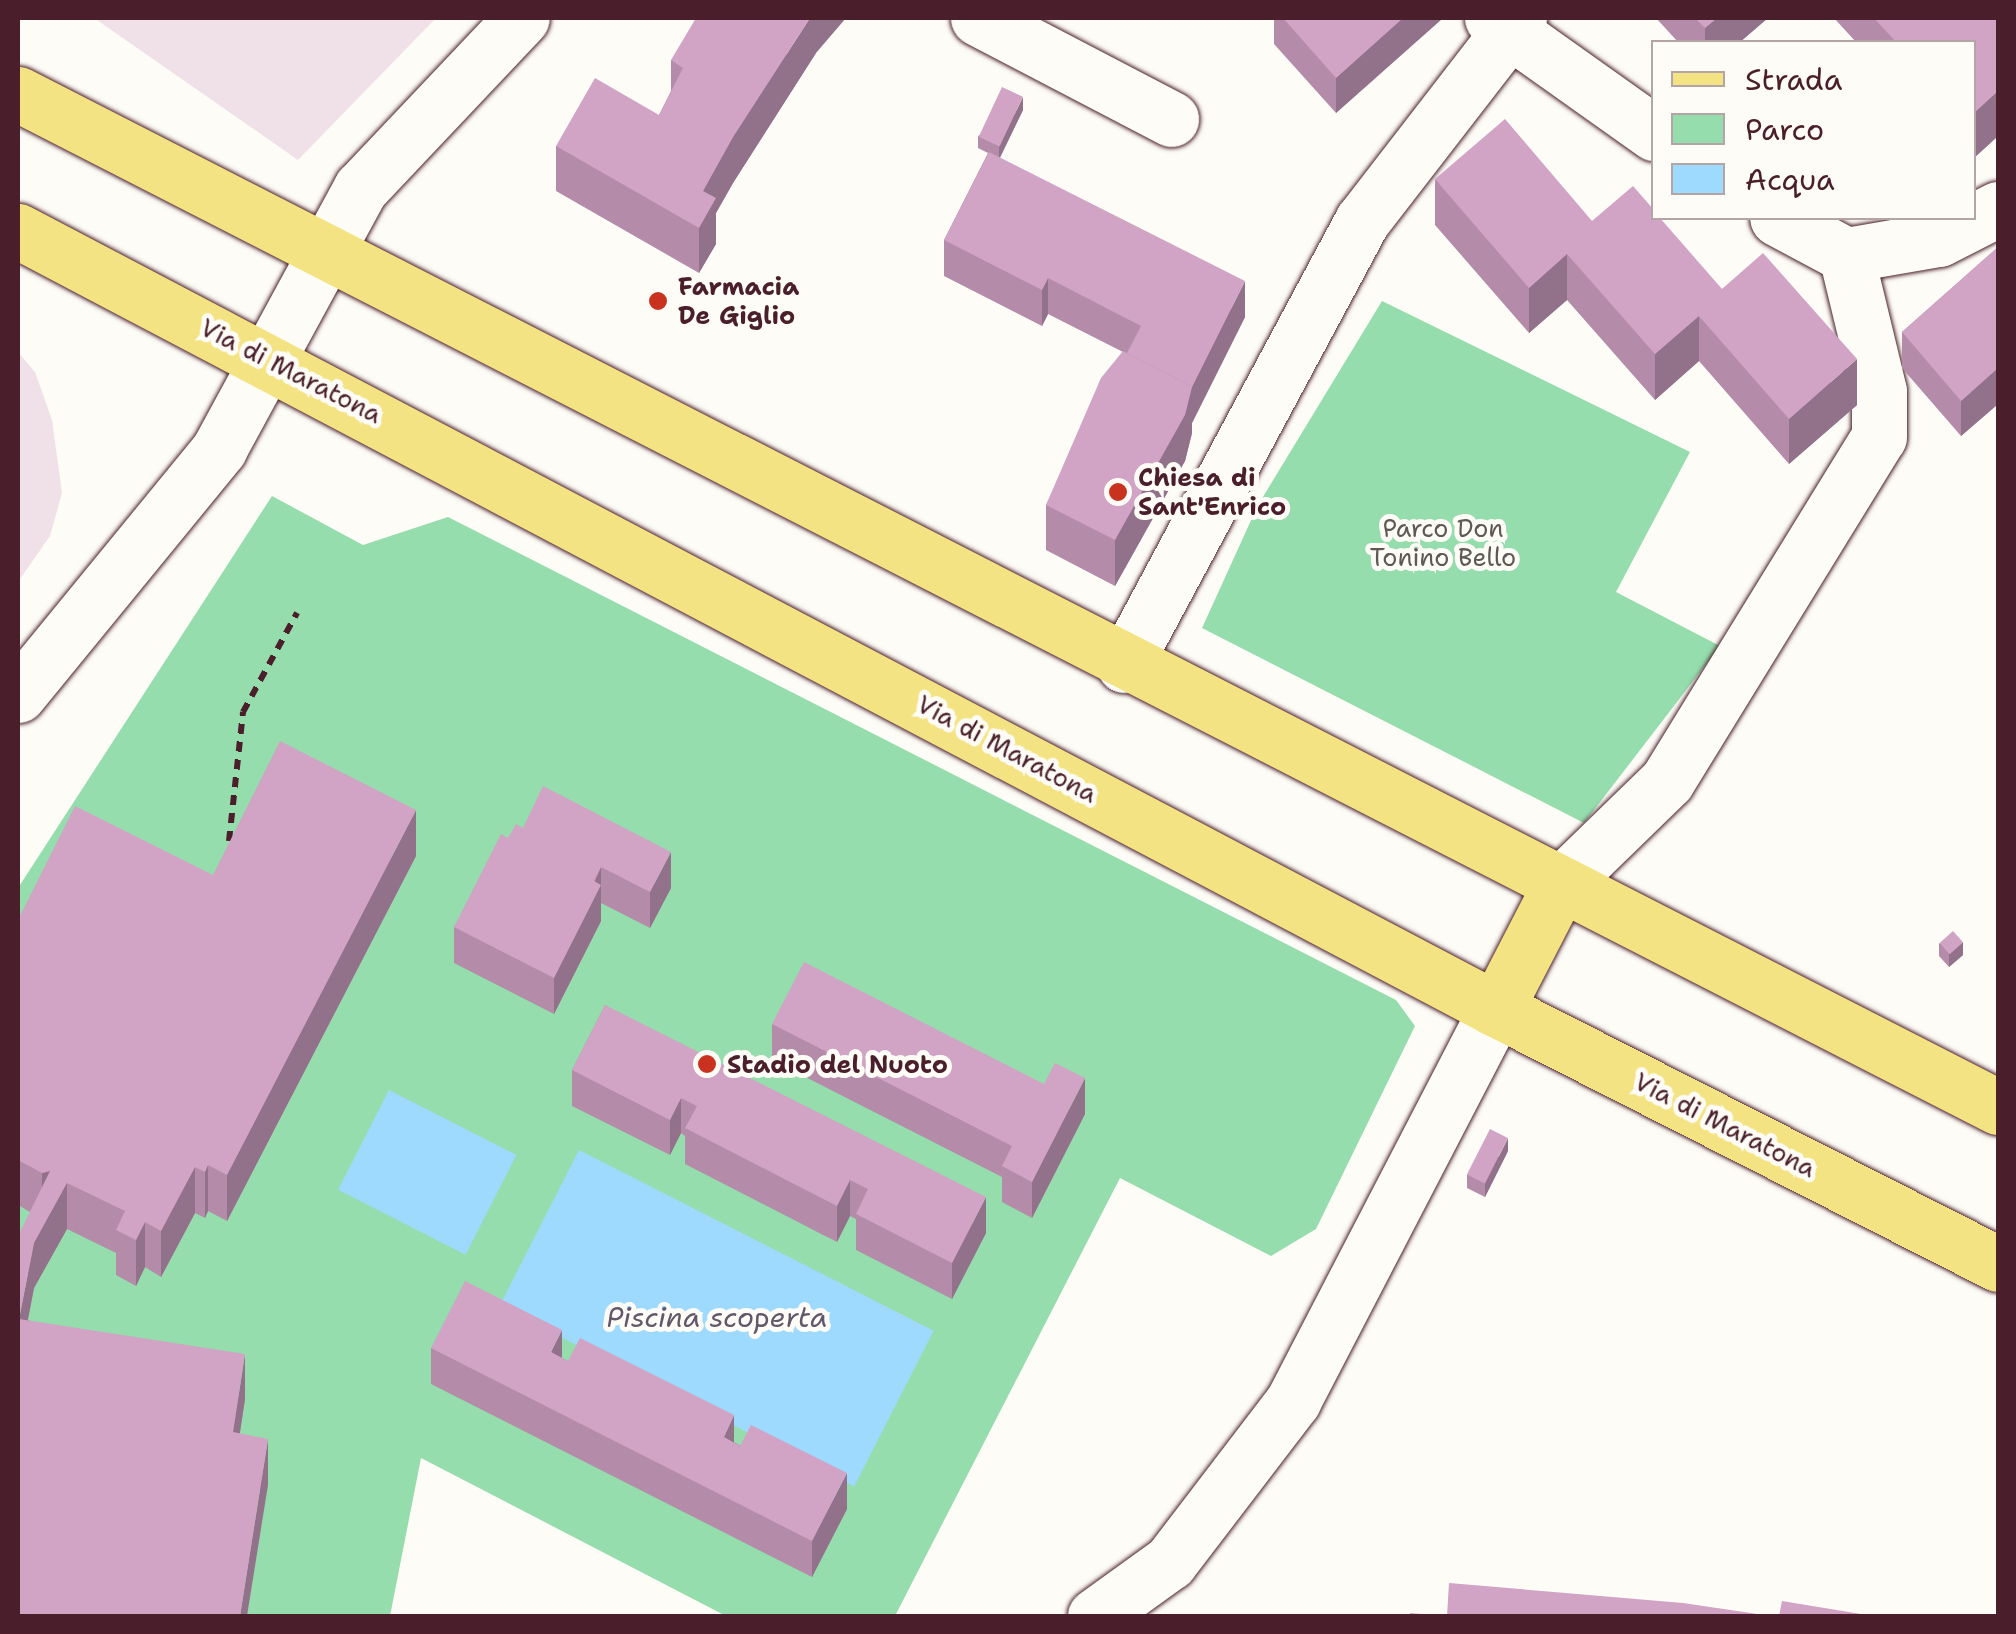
<!DOCTYPE html>
<html>
<head>
<meta charset="utf-8">
<style>
  body { margin:0 }
  #map { position:relative; width:2016px; height:1634px; overflow:hidden; background:#fdfcf7; font-family:"Shantell Sans",sans-serif }
  div>[style] { position:absolute }
  [style*='--x'] { left:calc(var(--x)*1px); top:calc(var(--y)*1px); width:calc(var(--w)*1px); rotate:calc(var(--a)*1deg) }
  .built>* { inset:0; background:#f0e1e8 }
  .green>* { inset:0; background:#95ddac }
  .water>* { inset:0; background:#9ddafe; transform-origin:0 0 }
  .path>* { height:6px; margin-top:-3px; transform-origin:0; background:repeating-linear-gradient(90deg,#4a1f2b 0 10px,transparent 0 18px) }
  .roads { filter:drop-shadow(0 0 2px #4a1f2b) drop-shadow(0 0 2px #4a1f2b) }
  .minor>* { height:55px; margin:-27.5px; padding:0 27.5px; transform-origin:27.5px; border-radius:27.5px; background:#fdfcf7 }
  .major>* { height:55px; margin:-27.5px; padding:0 27.5px; transform-origin:27.5px; border-radius:27.5px; background:#f4e382 }
  .wall>* { inset:0; background:#b48ca9 }
  .shaded-wall>* { inset:0; background:#92728a }
  .building>* { inset:0; background:#d1a3c5; transform-origin:0 0 }
  .dots>* { width:28px; height:28px; translate:-50% -50%; box-sizing:border-box; border:5px solid #fdfcf7; border-radius:50% }
  span { translate:-50% -50%; white-space:nowrap; text-align:center; line-height:1.15; -webkit-text-stroke:10px #fdfcf7; paint-order:stroke }
  .poi-label { font-size:25px; color:#4a1f2b; font-weight:700 }
  .left { translate:0 -50%; text-align:left }
  .street-label { font-size:25px; color:#4a1f2b }
  .park-label { font-size:25px; color:#605852 }
  .water-label { font-size:28px; color:#63576a; font-style:italic }
  .frame { position:absolute; inset:0; border:20px solid #4a1f2b; pointer-events:none }
  .legend { position:absolute; left:1651px; top:40px; width:325px; height:180px; box-sizing:border-box; background:#fdfcf7; border:2px solid #b5a4a5; margin:0; padding:12px 18px; list-style:none; font-size:30px; color:#4a1f2b }
  .legend li { display:flex; align-items:center; gap:20px; height:50px }
  .legend b { width:50px; border:2px solid #b5a4a5 }
</style>
</head>
<body>
<div id="map">
  <div class="built">
    <div style="clip-path:polygon(94px 18px,436px 18px,298px 160px)"></div>
    <div style="clip-path:polygon(18px 352px,35px 372px,52px 420px,62px 493px,50px 536px,18px 582px)"></div>
  </div>
  <div class="green">
    <div style="clip-path:polygon(1382px 301px,1690px 452px,1616px 592px,1720px 646px,1584px 823px,1202px 628px,1258px 505px)"></div>
    <div style="clip-path:polygon(272px 496px,363px 545px,448px 517px,1396px 1000px,1415px 1026px,1316px 1229px,1271px 1256px,1120px 1178px,895px 1616px,726px 1616px,421px 1458px,390px 1616px,18px 1616px,18px 888px)"></div>
  </div>
  <div class="water">
    <div style="left:389px;top:1090px;width:143px;height:112px;rotate:27deg"></div>
    <div style="left:579px;top:1150px;width:398px;height:175px;rotate:27deg"></div>
  </div>
  <div class="path">
    <div style="--x:229;--y:841;--w:130;--a:-83.8"></div>
    <div style="--x:243;--y:712;--w:113;--a:-61.4"></div>
  </div>
  <div class="roads">
    <div class="minor">
      <div style="--x:978;--y:18;--w:218;--a:27.6"></div>
      <div style="--x:1492;--y:18;--w:199;--a:35.4"></div>
      <div style="--x:1846;--y:255;--w:94;--a:-9.8"></div>
      <div style="--x:1939;--y:239;--w:66;--a:-27"></div>
      <div style="--x:1124;--y:665;--w:504;--a:-61.81"></div>
      <div style="--x:1362;--y:221;--w:257;--a:-52.3"></div>
      <div style="--x:18;--y:695;--w:318;--a:-50.7"></div>
      <div style="--x:219;--y:449;--w:297;--a:-61.5"></div>
      <div style="--x:361;--y:188;--w:234;--a:-46.6"></div>
      <div style="--x:1560;--y:885;--w:149;--a:-44.2"></div>
      <div style="--x:1667;--y:781;--w:404;--a:-58.4"></div>
      <div style="--x:1879;--y:437;--w:46;--a:-90"></div>
      <div style="--x:1879;--y:391;--w:140;--a:-103.6"></div>
      <div style="--x:1846;--y:255;--w:78;--a:-151.8"></div>
      <div style="--x:1095;--y:1616;--w:92;--a:-35.8"></div>
      <div style="--x:1170;--y:1562;--w:203;--a:-52.6"></div>
      <div style="--x:1293;--y:1401;--w:441;--a:-62.6"></div>
    </div>
    <div class="major">
      <div style="--x:18;--y:94;--w:2224;--a:27.1"></div>
      <div style="--x:18;--y:231;--w:1670;--a:27.76"></div>
      <div style="--x:1496;--y:1009;--w:563;--a:26.93"></div>
      <div style="--x:1496;--y:1009;--w:140;--a:-62.7"></div>
    </div>
  </div>
  <div class="wall">
    <div style="clip-path:polygon(1274px 18px,1443px 18px,1336px 113px,1274px 44px)"></div>
    <div style="clip-path:polygon(1656px 18px,1768px 18px,1740px 42px,1678px 42px)"></div>
    <div style="clip-path:polygon(1834px 18px,1998px 18px,1998px 136px,1974px 158px,1974px 42px,1856px 42px)"></div>
    <div style="clip-path:polygon(816px 53px,733px 183px,716px 213px,716px 244px,699px 273px,556px 191px,556px 146px,659px 115px,671px 91px,671px 60px)"></div>
    <div style="clip-path:polygon(1023px 110px,1000px 158px,1245px 317px,1192px 423px,1192px 433px,1185px 461px,1115px 586px,1046px 550px,1046px 505px,1123px 352px,1048px 314px,1042px 326px,944px 276px,944px 240px,988px 153px,978px 148px,978px 136px)"></div>
    <div style="clip-path:polygon(1435px 179px,1592px 221px,1722px 289px,1857px 405px,1789px 464px,1699px 361px,1655px 400px,1567px 300px,1529px 333px,1435px 225px)"></div>
    <div style="clip-path:polygon(1998px 247px,1998px 404px,1961px 436px,1902px 368px,1902px 332px)"></div>
    <div style="clip-path:polygon(523px 828px,671px 888px,650px 928px,601px 903px,601px 921px,554px 1014px,454px 963px,454px 927px,508px 838px)"></div>
    <div style="clip-path:polygon(416px 856px,227px 1221px,208px 1211px,205px 1218px,195px 1213px,161px 1277px,145px 1267px,136px 1286px,116px 1275px,116px 1253px,67px 1229px,34px 1288px,28px 1320px,245px 1399px,240px 1433px,268px 1485px,18px 1616px,30px 1212px,18px 1205px,18px 920px,213px 875px)"></div>
    <div style="clip-path:polygon(1939px 943px,1963px 955px,1949px 967px,1939px 956px)"></div>
    <div style="clip-path:polygon(605px 1005px,986px 1233px,952px 1299px,856px 1250px,856px 1219px,850px 1216px,837px 1242px,685px 1164px,685px 1136px,681px 1133px,670px 1155px,572px 1106px,572px 1070px)"></div>
    <div style="clip-path:polygon(772px 1024px,1085px 1114px,1032px 1218px,1002px 1202px,1002px 1177px,772px 1060px)"></div>
    <div style="clip-path:polygon(1508px 1151px,1485px 1197px,1467px 1188px,1467px 1175px)"></div>
    <div style="clip-path:polygon(431px 1348px,562px 1358px,734px 1442px,847px 1509px,812px 1577px,431px 1384px)"></div>
  </div>
  <div class="shaded-wall">
    <div style="clip-path:polygon(810px 18px,846px 18px,816px 53px,733px 183px,716px 213px,716px 244px,699px 273px,699px 228px,703px 191px,733px 137px)"></div>
    <div style="clip-path:polygon(1403px 18px,1443px 18px,1336px 113px,1336px 78px)"></div>
    <div style="clip-path:polygon(1717px 18px,1768px 18px,1740px 42px,1705px 42px,1705px 28px)"></div>
    <div style="clip-path:polygon(1998px 91px,1998px 136px,1974px 158px,1974px 113px)"></div>
    <div style="clip-path:polygon(1023px 97px,1023px 110px,999px 159px,999px 146px)"></div>
    <div style="clip-path:polygon(1567px 254px,1567px 300px,1529px 333px,1529px 288px)"></div>
    <div style="clip-path:polygon(1048px 278px,1048px 314px,1042px 326px,1042px 290px)"></div>
    <div style="clip-path:polygon(1245px 281px,1245px 317px,1192px 423px,1192px 433px,1185px 461px,1115px 586px,1115px 540px)"></div>
    <div style="clip-path:polygon(1699px 316px,1699px 361px,1655px 400px,1655px 354px)"></div>
    <div style="clip-path:polygon(1857px 359px,1857px 405px,1789px 464px,1789px 419px)"></div>
    <div style="clip-path:polygon(1998px 368px,1998px 404px,1961px 436px,1961px 401px)"></div>
    <div style="clip-path:polygon(416px 810px,416px 856px,227px 1221px,227px 1175px)"></div>
    <div style="clip-path:polygon(671px 852px,671px 888px,650px 928px,650px 892px)"></div>
    <div style="clip-path:polygon(601px 867px,601px 921px,554px 1014px,554px 978px)"></div>
    <div style="clip-path:polygon(1963px 942px,1963px 955px,1949px 967px,1949px 954px)"></div>
    <div style="clip-path:polygon(1085px 1078px,1085px 1114px,1032px 1218px,1032px 1182px)"></div>
    <div style="clip-path:polygon(681px 1098px,681px 1133px,670px 1155px,670px 1120px)"></div>
    <div style="clip-path:polygon(1508px 1138px,1508px 1151px,1485px 1197px,1485px 1184px)"></div>
    <div style="clip-path:polygon(208px 1165px,208px 1211px,205px 1218px,205px 1172px)"></div>
    <div style="clip-path:polygon(195px 1167px,195px 1213px,161px 1277px,161px 1231px)"></div>
    <div style="clip-path:polygon(50px 1171px,67px 1183px,67px 1229px,34px 1288px,19px 1364px,19px 1319px,34px 1243px,42px 1219px,42px 1173px)"></div>
    <div style="clip-path:polygon(850px 1180px,850px 1216px,837px 1242px,837px 1206px)"></div>
    <div style="clip-path:polygon(986px 1197px,986px 1233px,952px 1299px,952px 1263px)"></div>
    <div style="clip-path:polygon(145px 1222px,145px 1267px,136px 1286px,136px 1240px)"></div>
    <div style="clip-path:polygon(562px 1330px,562px 1366px,551px 1352px)"></div>
    <div style="clip-path:polygon(245px 1354px,245px 1399px,233px 1477px,233px 1432px)"></div>
    <div style="clip-path:polygon(734px 1415px,734px 1451px,724px 1437px)"></div>
    <div style="clip-path:polygon(268px 1439px,268px 1485px,247px 1616px,240px 1616px)"></div>
    <div style="clip-path:polygon(847px 1473px,847px 1509px,812px 1577px,812px 1541px)"></div>
  </div>
  <div class="building">
    <div style="clip-path:polygon(696px 18px,810px 18px,733px 137px,703px 191px,716px 198px,699px 228px,556px 146px,595px 78px,659px 115px,683px 68px,671px 60px)"></div>
    <div style="clip-path:polygon(1283px 18px,1403px 18px,1336px 78px)"></div>
    <div style="clip-path:polygon(1695px 18px,1717px 18px,1705px 28px)"></div>
    <div style="clip-path:polygon(1874px 18px,1998px 18px,1998px 91px,1974px 113px,1974px 42px,1896px 42px)"></div>
    <div style="left:1002px;top:87px;width:23px;height:55px;rotate:25deg"></div>
    <div style="clip-path:polygon(1505px 119px,1592px 221px,1633px 186px,1654px 210px,1654px 218px,1660px 218px,1722px 289px,1763px 253px,1857px 359px,1789px 419px,1699px 316px,1655px 354px,1567px 254px,1529px 288px,1435px 179px)"></div>
    <div style="clip-path:polygon(989px 152px,1245px 281px,1192px 387px,1127px 353px,1141px 326px,1048px 278px,1042px 290px,944px 240px)"></div>
    <div style="clip-path:polygon(1998px 247px,1998px 368px,1961px 401px,1902px 332px)"></div>
    <div style="clip-path:polygon(1123px 351px,1192px 387px,1185px 415px,1115px 540px,1046px 505px,1101px 378px)"></div>
    <div style="clip-path:polygon(280px 741px,416px 810px,227px 1175px,208px 1165px,205px 1172px,195px 1167px,161px 1231px,145px 1222px,136px 1240px,116px 1230px,125px 1211px,67px 1183px,34px 1243px,19px 1319px,245px 1354px,233px 1432px,268px 1439px,240px 1616px,18px 1616px,18px 1236px,50px 1171px,42px 1173px,18px 1160px,18px 920px,75px 806px,213px 875px)"></div>
    <div style="clip-path:polygon(543px 786px,671px 852px,650px 892px,601px 867px,594px 881px,601px 885px,554px 978px,454px 927px,501px 834px,508px 838px,516px 824px,523px 828px)"></div>
    <div style="left:1953px;top:931px;width:15px;height:18px;rotate:48deg"></div>
    <div style="clip-path:polygon(804px 962px,1044px 1084px,1055px 1063px,1085px 1078px,1032px 1182px,1002px 1166px,1012px 1146px,772px 1024px)"></div>
    <div style="clip-path:polygon(605px 1005px,986px 1197px,952px 1263px,856px 1214px,868px 1189px,850px 1180px,837px 1206px,685px 1128px,697px 1106px,681px 1098px,670px 1120px,572px 1070px)"></div>
    <div style="left:1490px;top:1129px;width:20px;height:51px;rotate:27deg"></div>
    <div style="clip-path:polygon(465px 1281px,562px 1330px,551px 1352px,568px 1361px,580px 1338px,734px 1415px,724px 1437px,740px 1446px,751px 1425px,847px 1473px,812px 1541px,431px 1348px)"></div>
    <div style="clip-path:polygon(1449px 1583px,1683px 1603px,1771px 1616px,1447px 1616px)"></div>
    <div style="clip-path:polygon(1782px 1601px,1873px 1616px,1779px 1616px)"></div>
    <div style="clip-path:polygon(1410px 1613px,1447px 1616px,1410px 1616px)"></div>
    <div style="clip-path:polygon(1361px 1615px,1401px 1616px,1337px 1616px)"></div>
  </div>
  <div class="dots">
    <div style="left:658px;top:301px;background:#c8321e"></div>
    <div style="left:1118px;top:492px;background:#c8321e"></div>
    <div style="left:707px;top:1064px;background:#c8321e"></div>
  </div>
  <div class="poi-label">
    <span class="left" style="left:678px;top:301px">Farmacia<br>De Giglio</span>
    <span class="left" style="left:1138px;top:492px">Chiesa di<br>Sant'Enrico</span>
    <span class="left" style="left:727px;top:1064px">Stadio del Nuoto</span>
  </div>
  <div class="street-label">
    <span style="left:291px;top:371px;rotate:27deg">Via di Maratona</span>
    <span style="left:1007px;top:749px;rotate:28deg">Via di Maratona</span>
    <span style="left:1725px;top:1125px;rotate:27deg">Via di Maratona</span>
  </div>
  <div class="park-label">
    <span style="left:1443px;top:543px">Parco Don<br>Tonino Bello</span>
  </div>
  <div class="water-label">
    <span style="left:717px;top:1317px">Piscina scoperta</span>
  </div>
  <div class="frame"></div>
  <ul class="legend">
  <li><b style="height:12px;background:#f4e382"></b>Strada</li>
  <li><b style="height:28px;background:#95ddac"></b>Parco</li>
  <li><b style="height:28px;background:#9ddafe"></b>Acqua</li>
  </ul>
</div>
</body>
</html>
